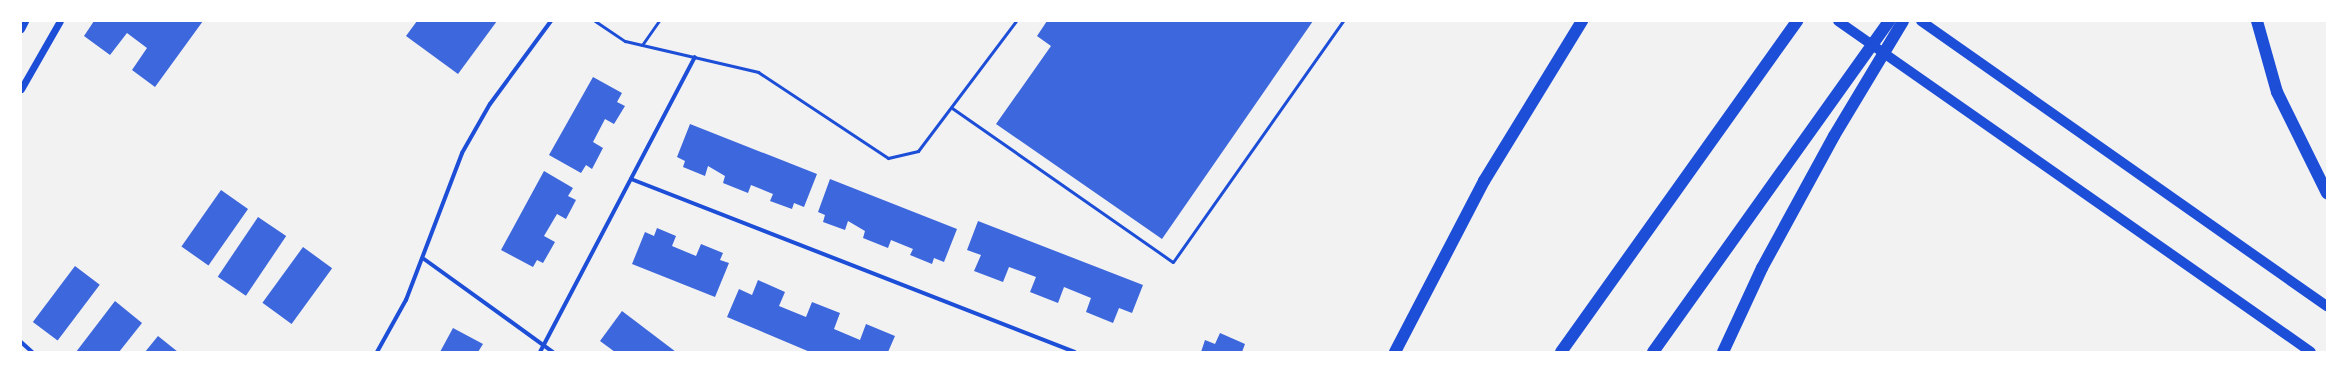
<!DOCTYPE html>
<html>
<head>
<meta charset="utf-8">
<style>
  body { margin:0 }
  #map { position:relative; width:2348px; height:373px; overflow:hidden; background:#f2f2f2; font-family:"Libre Baskerville",serif }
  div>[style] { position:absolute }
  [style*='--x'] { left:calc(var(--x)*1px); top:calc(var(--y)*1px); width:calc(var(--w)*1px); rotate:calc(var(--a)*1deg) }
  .building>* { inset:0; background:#3d67dc; transform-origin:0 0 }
  .service>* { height:3px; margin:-1.5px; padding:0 1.5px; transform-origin:1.5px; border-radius:1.5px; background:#1d4ed8 }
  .minor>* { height:4px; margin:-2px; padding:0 2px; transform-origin:2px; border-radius:2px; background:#1d4ed8 }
  .tertiary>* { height:7px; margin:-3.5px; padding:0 3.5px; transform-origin:3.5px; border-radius:3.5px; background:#1d4ed8 }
  .primary>* { height:10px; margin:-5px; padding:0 5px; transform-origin:5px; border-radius:5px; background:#1d4ed8 }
  .motorway>* { height:12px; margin:-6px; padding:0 6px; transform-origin:6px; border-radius:6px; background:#1d4ed8 }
  span { translate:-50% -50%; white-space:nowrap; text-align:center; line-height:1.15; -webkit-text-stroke:3px #fff; paint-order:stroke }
  .frame { position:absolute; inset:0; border:22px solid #fff; pointer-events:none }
</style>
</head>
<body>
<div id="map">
  <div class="building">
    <div style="clip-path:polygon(94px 21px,203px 21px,155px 87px,132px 70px,147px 48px,127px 33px,110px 55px,84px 36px)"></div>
    <div style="clip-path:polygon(417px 21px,497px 21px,458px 74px,406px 36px)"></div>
    <div style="clip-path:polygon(1047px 21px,1313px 21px,1162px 239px,996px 124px,1051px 46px,1037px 36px)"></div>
    <div style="clip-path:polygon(593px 77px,622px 93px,617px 102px,625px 106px,614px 124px,605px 119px,593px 142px,603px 148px,592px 169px,586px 165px,581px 173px,549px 155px)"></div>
    <div style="clip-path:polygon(690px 124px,817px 174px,804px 207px,794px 203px,792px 209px,770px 201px,773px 194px,751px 185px,748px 193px,723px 183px,725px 176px,708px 166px,705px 176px,683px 167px,685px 161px,677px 157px)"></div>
    <div style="clip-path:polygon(544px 171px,573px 188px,568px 196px,576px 200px,566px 219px,557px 214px,544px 236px,555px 242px,543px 263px,537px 260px,533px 267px,501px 250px)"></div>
    <div style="clip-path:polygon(830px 179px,957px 229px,944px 262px,934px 258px,932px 264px,910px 255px,913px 249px,891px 240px,888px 248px,863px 238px,865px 231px,848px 221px,845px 230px,823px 222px,825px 215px,818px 212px)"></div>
    <div style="left:221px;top:190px;width:33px;height:69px;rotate:35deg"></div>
    <div style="left:258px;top:217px;width:34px;height:72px;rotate:34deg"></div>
    <div style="clip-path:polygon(978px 221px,1143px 285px,1132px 313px,1119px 308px,1113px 323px,1086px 312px,1091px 298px,1064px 287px,1058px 303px,1030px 292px,1036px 277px,1009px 267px,1003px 282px,974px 271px,981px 255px,967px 250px)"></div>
    <div style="clip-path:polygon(657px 228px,676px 236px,672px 246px,696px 256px,701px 244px,723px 253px,720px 260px,729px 263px,715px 297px,632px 264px,645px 232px,654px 236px)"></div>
    <div style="left:303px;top:247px;width:36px;height:69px;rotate:36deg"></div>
    <div style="left:75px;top:266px;width:31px;height:70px;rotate:37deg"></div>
    <div style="clip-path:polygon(758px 280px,785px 292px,779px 306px,806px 317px,812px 302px,840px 313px,834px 329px,860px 340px,866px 324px,895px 336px,888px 352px,810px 352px,727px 317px,739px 289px,752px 295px)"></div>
    <div style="clip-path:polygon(115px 301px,142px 323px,119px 352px,76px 352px)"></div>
    <div style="clip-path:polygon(622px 311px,676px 352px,615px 352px,600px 341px)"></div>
    <div style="clip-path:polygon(453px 328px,483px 344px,478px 352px,440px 352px)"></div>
    <div style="clip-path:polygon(1220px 333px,1245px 344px,1242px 352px,1201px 352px,1205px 340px,1215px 344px)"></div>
    <div style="clip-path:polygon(158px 336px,178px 352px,145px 352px)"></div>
  </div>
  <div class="service">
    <div style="--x:595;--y:21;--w:36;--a:34"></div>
    <div style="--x:625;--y:41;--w:137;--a:13.1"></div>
    <div style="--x:758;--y:72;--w:156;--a:33.5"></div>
    <div style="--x:888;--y:158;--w:31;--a:-13"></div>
    <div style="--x:918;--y:151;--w:163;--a:-53"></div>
    <div style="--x:642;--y:45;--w:29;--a:-55"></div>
    <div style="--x:952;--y:108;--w:269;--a:34.9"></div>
    <div style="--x:1173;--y:262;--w:295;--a:-54.8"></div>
  </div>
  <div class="minor">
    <div style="--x:631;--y:179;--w:476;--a:21.3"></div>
    <div style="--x:424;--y:259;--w:159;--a:35.8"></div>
    <div style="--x:21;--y:342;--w:15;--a:42"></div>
    <div style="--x:377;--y:352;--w:60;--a:-60.9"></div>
    <div style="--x:406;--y:300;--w:157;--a:-69.1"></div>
    <div style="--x:462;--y:153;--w:56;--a:-60.3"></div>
    <div style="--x:490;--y:104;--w:103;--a:-53.7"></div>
    <div style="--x:540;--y:352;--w:333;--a:-62.3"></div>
  </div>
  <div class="tertiary">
    <div style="--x:21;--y:29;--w:9;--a:-63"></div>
    <div style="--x:21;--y:89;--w:78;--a:-60.2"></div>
  </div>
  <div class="primary">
    <div style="--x:1838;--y:21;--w:577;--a:34.98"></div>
    <div style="--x:1921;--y:21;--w:496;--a:35.1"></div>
  </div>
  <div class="motorway">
    <div style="--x:2257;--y:21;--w:74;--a:74.3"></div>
    <div style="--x:2277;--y:92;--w:113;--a:63.7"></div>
    <div style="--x:1395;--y:352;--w:193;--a:-62.5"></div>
    <div style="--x:1484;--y:181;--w:188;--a:-58.5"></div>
    <div style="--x:1561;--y:352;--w:407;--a:-54.5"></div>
    <div style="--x:1653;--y:352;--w:407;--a:-54.5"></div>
    <div style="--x:1723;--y:352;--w:93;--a:-65.1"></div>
    <div style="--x:1762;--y:268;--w:150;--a:-61.4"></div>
    <div style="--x:1834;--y:136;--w:134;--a:-59"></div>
  </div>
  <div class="frame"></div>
</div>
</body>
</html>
